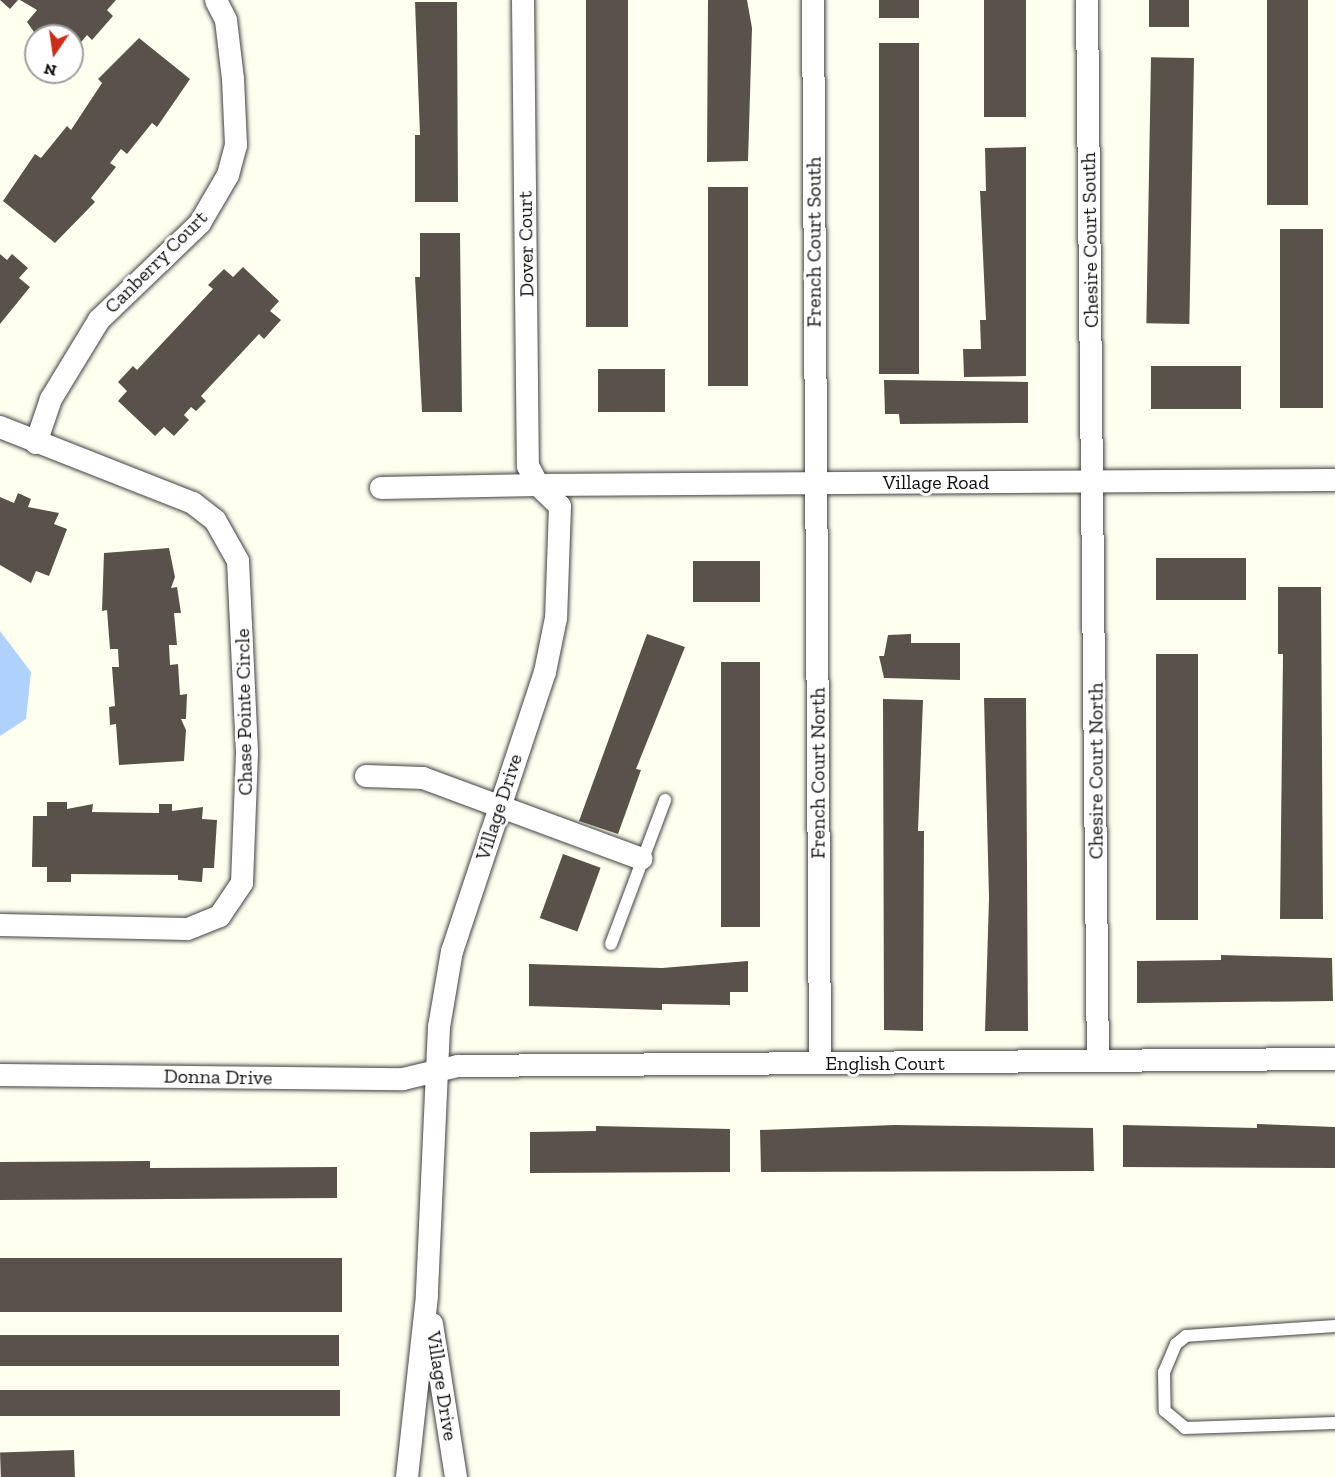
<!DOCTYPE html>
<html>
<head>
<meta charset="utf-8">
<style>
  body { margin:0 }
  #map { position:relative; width:1335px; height:1477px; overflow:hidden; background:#fffff0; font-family:"Zilla Slab",serif }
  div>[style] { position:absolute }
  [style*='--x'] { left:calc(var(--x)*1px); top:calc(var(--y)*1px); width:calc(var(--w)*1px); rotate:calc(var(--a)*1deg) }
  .water>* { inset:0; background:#afd2fc }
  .building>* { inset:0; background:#59524a; transform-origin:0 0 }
  .roads { filter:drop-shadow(0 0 2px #424242) drop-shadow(0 0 2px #424242) }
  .lane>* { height:12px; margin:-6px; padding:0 6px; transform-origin:6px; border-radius:6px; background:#fff }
  .street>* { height:22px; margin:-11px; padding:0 11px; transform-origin:11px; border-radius:11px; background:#fff }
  span { translate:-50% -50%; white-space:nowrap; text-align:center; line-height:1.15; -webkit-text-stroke:6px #fff; paint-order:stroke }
  .street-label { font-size:20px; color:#0f0f0f }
  .north { position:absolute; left:24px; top:24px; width:60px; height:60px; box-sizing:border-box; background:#fff; border:2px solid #9f9f9f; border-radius:50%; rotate:193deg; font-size:16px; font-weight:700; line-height:24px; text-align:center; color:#0f0f0f }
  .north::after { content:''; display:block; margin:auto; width:21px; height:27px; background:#ce2e17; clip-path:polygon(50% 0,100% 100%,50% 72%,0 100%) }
</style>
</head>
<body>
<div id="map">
  <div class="water">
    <div style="clip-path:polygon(0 631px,31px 672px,26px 719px,0 736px)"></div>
  </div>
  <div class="building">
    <div style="clip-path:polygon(0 0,18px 0,10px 9px)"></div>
    <div style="clip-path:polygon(20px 0,116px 0,107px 10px,113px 16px,92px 40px,87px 35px,72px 53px,72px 36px,34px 32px,27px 22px,37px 10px)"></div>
    <div style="left:586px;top:0;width:42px;height:327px"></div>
    <div style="clip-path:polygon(708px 0,747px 0,752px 28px,748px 161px,707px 162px)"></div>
    <div style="left:879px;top:0;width:40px;height:18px"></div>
    <div style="left:984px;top:0;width:42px;height:117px"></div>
    <div style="left:1149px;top:0;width:40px;height:27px"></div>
    <div style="left:1267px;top:0;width:41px;height:205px"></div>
    <div style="clip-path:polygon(415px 2px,457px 2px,458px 202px,415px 202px,415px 135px,420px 135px)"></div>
    <div style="clip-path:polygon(139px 38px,190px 79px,157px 127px,152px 123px,127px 154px,121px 149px,110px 163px,116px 167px,91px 198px,95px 202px,55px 243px,3px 201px,35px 154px,41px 158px,67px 126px,71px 130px,102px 83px,98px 79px)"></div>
    <div style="left:919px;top:43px;width:331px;height:40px;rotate:90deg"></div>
    <div style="left:1194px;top:58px;width:266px;height:43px;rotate:91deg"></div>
    <div style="clip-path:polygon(1026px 147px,1026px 376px,964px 377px,963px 349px,981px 349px,980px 320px,986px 320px,980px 191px,986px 191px,985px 148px)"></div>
    <div style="left:708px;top:187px;width:40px;height:199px"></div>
    <div style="left:1280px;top:229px;width:43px;height:179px"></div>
    <div style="clip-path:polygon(420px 233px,460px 233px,462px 412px,422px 412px,415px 277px,420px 277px)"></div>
    <div style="clip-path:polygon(0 254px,7px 260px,12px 254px,28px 268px,19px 278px,30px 287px,0 324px)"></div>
    <div style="clip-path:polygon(243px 267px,279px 301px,270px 311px,281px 320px,264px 339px,259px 334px,201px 396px,206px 401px,196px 411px,191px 407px,184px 415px,189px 420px,174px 436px,164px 427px,155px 436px,118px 401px,127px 391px,118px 382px,133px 366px,137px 370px,213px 289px,208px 285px,224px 269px,233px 277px)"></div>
    <div style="left:1241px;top:366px;width:43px;height:90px;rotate:90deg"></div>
    <div style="left:598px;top:369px;width:67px;height:43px"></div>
    <div style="clip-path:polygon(884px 380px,1028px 382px,1028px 423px,900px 424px,899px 414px,885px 414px)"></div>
    <div style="clip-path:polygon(18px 493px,31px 499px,28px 507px,59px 513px,54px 524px,67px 529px,49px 576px,36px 571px,31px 583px,0 565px,0 497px,14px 503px)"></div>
    <div style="clip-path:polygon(169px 548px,175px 577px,171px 588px,177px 587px,181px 613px,174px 613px,177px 645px,169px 645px,170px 665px,178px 664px,180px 695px,187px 694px,186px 719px,181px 719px,186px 730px,184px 761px,119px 765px,116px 724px,110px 725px,109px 707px,115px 706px,112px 667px,119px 667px,118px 649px,110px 649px,107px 610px,102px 611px,104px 553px)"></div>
    <div style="left:1246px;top:558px;width:42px;height:90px;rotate:90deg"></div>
    <div style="left:693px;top:561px;width:67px;height:41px"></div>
    <div style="clip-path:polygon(1278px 587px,1321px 587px,1323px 919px,1280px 919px,1283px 654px,1278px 654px)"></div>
    <div style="clip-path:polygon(647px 634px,685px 647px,636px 769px,641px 770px,618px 834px,579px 821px)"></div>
    <div style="clip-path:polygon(911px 634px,911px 643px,960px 643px,960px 680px,884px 678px,879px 656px,884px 656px,888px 635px)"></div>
    <div style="left:1156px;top:654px;width:42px;height:266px"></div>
    <div style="left:721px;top:662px;width:39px;height:265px"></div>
    <div style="clip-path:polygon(984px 698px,1026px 698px,1028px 1031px,985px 1031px,989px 898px)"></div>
    <div style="clip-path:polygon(883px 699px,923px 700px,918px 831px,924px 831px,923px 1031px,884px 1030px)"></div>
    <div style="clip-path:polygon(47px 802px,67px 802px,67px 809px,93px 804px,92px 812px,159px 813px,159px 804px,172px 804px,172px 811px,203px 807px,202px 819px,217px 820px,214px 868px,203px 868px,202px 882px,178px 880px,178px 875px,71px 874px,71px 882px,47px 882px,47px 867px,32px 867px,33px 816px,47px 816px)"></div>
    <div style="left:563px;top:854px;width:40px;height:68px;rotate:20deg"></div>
    <div style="clip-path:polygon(1221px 955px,1332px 958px,1333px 1001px,1137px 1003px,1137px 961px,1221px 960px)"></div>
    <div style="clip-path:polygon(748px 961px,748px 992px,730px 992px,730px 1005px,662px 1004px,662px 1010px,529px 1006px,529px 964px,662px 968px)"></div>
    <div style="clip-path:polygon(1257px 1124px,1335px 1127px,1335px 1168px,1123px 1167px,1123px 1125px,1257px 1128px)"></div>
    <div style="clip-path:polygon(894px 1125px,1093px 1128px,1094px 1171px,761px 1172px,760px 1130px)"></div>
    <div style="clip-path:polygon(596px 1126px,730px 1129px,730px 1172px,530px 1173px,530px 1132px,596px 1131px)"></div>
    <div style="clip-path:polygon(150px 1161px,150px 1168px,337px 1167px,337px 1198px,0 1200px,0 1162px)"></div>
    <div style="left:342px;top:1258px;width:54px;height:342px;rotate:90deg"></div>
    <div style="left:339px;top:1335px;width:31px;height:339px;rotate:90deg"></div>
    <div style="left:340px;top:1390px;width:26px;height:340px;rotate:90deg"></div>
    <div style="left:74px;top:1450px;width:27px;height:74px;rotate:88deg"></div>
  </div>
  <div class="roads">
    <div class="lane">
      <div style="--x:611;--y:944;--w:154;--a:-69.4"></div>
      <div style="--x:1335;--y:1326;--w:149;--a:176.2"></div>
      <div style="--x:1186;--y:1336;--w:13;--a:141"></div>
      <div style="--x:1176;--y:1344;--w:30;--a:113"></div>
      <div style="--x:1164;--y:1372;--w:39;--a:89"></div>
      <div style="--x:1165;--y:1411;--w:26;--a:40"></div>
      <div style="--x:1185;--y:1428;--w:150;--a:-1.9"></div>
    </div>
    <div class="street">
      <div style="--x:523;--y:0;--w:466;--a:89.4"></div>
      <div style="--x:528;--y:466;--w:21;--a:62"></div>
      <div style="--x:538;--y:485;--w:797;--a:-0.36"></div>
      <div style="--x:813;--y:0;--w:1063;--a:89.62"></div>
      <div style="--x:1087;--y:0;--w:1061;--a:89.41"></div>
      <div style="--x:0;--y:427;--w:207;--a:21.5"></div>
      <div style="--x:193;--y:503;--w:28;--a:38"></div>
      <div style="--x:215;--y:520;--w:47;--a:60.7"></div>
      <div style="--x:238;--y:561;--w:192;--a:87.3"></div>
      <div style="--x:247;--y:753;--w:130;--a:92.2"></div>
      <div style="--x:242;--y:883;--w:40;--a:124"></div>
      <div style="--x:220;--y:916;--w:35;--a:158"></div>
      <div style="--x:187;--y:929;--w:187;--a:-178.8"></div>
      <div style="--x:36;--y:443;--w:46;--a:-71.2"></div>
      <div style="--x:51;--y:399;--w:92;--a:-58.7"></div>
      <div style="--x:99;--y:320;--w:140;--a:-43.8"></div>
      <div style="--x:200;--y:223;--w:56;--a:-59.7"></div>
      <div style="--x:228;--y:175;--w:31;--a:-75"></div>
      <div style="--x:236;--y:145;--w:66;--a:-92.6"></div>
      <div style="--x:233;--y:79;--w:59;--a:-96.8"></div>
      <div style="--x:226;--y:20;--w:22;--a:-117"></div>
      <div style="--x:381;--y:488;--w:157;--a:-1.1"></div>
      <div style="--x:538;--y:485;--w:30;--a:44"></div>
      <div style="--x:560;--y:506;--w:112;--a:92"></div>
      <div style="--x:556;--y:618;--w:55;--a:101.5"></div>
      <div style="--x:545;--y:672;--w:294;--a:108.4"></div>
      <div style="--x:452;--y:951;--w:77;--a:99.7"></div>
      <div style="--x:439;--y:1027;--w:269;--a:92.6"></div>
      <div style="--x:427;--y:1296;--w:182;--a:96.3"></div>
      <div style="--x:366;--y:776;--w:57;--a:2"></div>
      <div style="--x:423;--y:778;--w:233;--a:20.3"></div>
      <div style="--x:0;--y:1075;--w:403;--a:0.6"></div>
      <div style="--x:403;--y:1079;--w:57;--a:-13.3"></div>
      <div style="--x:458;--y:1066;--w:877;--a:-0.46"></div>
      <div style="--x:432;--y:1324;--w:155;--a:81.1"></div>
    </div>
  </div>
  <div class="street-label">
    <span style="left:1090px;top:240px;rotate:-91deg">Chesire Court South</span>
    <span style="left:814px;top:242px;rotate:-90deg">French Court South</span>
    <span style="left:526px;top:244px;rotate:-91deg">Dover Court</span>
    <span style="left:156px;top:262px;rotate:-45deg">Canberry Court</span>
    <span style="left:936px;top:482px">Village Road</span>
    <span style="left:244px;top:712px;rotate:-91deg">Chase Pointe Circle</span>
    <span style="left:1096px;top:771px;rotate:-90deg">Chesire Court North</span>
    <span style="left:818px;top:773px;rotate:-90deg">French Court North</span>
    <span style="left:499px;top:807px;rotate:-72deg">Village Drive</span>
    <span style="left:885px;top:1063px">English Court</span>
    <span style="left:218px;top:1077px;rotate:1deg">Donna Drive</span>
    <span style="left:442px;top:1386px;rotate:81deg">Village Drive</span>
  </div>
  <div class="north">N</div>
</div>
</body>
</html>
